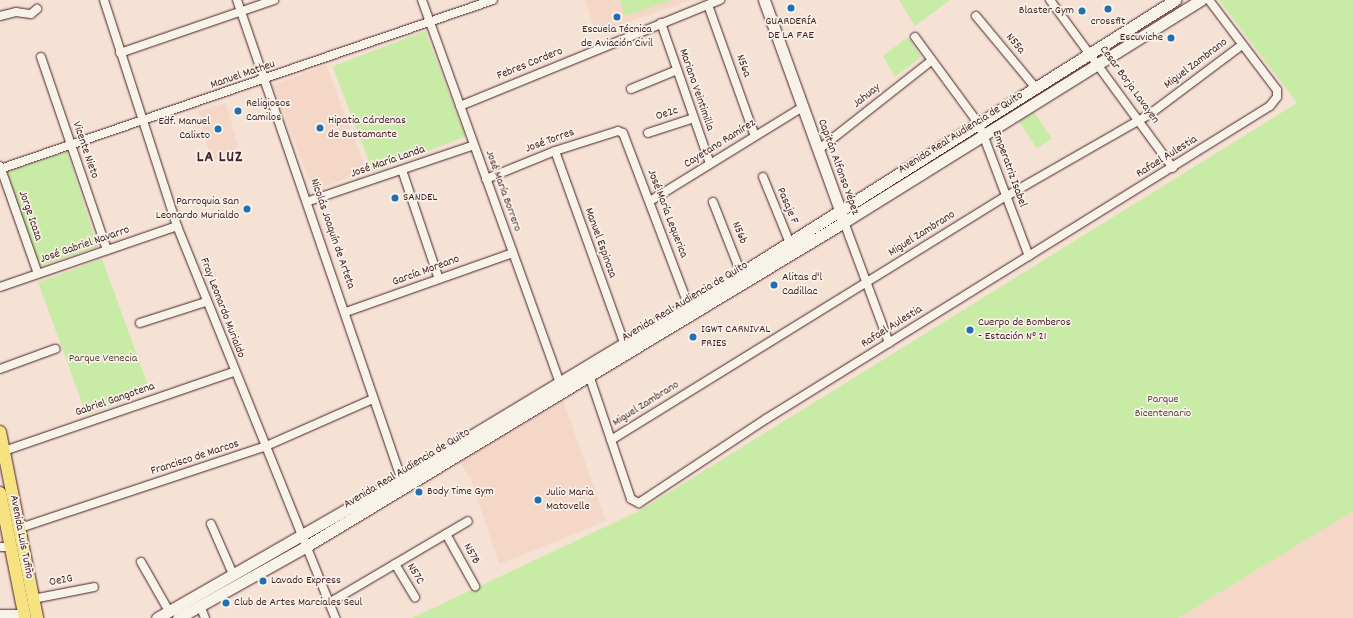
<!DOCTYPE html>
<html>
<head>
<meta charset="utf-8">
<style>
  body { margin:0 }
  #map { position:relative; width:1353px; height:618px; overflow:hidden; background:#f6e2d5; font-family:Dekko,sans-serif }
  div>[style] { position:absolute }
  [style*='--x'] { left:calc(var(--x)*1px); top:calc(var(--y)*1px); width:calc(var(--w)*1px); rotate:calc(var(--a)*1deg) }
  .built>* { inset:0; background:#f5d7c8; transform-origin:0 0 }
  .green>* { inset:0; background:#c8eba5; transform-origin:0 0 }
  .roads { filter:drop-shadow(0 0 1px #4a1f2b) drop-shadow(0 0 1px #4a1f2b) }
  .street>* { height:8px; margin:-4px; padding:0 4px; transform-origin:4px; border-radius:4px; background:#f7f3e8 }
  .secondary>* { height:11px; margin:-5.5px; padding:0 5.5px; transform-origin:5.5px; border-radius:5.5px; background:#f7f3e8 }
  .primary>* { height:12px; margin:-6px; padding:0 6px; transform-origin:6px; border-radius:6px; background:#f7e281 }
  .dots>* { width:11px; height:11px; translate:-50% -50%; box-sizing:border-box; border:2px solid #f7f3e8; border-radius:50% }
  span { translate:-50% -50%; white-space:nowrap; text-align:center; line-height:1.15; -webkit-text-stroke:3.5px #f7f3e8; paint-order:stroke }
  .poi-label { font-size:12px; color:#4a1f2b }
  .right { translate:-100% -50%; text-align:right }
  .left { translate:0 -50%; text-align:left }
  .street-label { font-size:12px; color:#4a1f2b }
  .park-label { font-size:12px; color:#634843 }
  .district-label { font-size:16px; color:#4a1f2b; font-weight:700; letter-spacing:1px }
</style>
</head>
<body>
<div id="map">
  <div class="built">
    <div style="clip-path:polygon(585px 0,692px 0,596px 33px)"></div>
    <div style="left:326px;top:65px;width:113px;height:57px;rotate:69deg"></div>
    <div style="clip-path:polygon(226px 103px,238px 147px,212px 162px,198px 111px)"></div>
    <div style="clip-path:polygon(563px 400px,606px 521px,499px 564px,471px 479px,459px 462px)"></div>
    <div style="clip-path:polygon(1353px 511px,1353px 618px,1178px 618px)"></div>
  </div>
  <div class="green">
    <div style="clip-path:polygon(620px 0,672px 0,625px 16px)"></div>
    <div style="clip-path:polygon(899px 0,950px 0,915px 26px)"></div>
    <div style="clip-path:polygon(1219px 0,1353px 0,1353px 511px,1178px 618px,412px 618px,639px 511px,1297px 103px)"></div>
    <div style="left:425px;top:31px;width:113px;height:99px;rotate:69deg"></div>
    <div style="clip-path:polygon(908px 37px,921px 57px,895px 77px,883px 56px)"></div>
    <div style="left:1034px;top:112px;width:32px;height:18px;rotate:56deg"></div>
    <div style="left:67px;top:152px;width:100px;height:63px;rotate:72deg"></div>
    <div style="left:102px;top:259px;width:141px;height:68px;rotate:70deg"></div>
  </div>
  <div class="roads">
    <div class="street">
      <div style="--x:104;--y:0;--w:237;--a:72.1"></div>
      <div style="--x:177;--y:226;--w:423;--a:68"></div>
      <div style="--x:237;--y:0;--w:505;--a:71.06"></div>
      <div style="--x:422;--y:0;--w:411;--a:70.2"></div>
      <div style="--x:1050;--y:0;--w:208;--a:53.8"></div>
      <div style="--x:708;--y:5;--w:139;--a:70.3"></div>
      <div style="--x:0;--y:16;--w:16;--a:-14"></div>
      <div style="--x:16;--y:12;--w:15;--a:8"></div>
      <div style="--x:31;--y:14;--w:8;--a:-40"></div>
      <div style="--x:976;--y:16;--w:92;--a:50.3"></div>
      <div style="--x:661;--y:23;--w:149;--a:70.8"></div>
      <div style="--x:915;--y:37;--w:108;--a:53.7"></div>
      <div style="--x:979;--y:124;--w:141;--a:69.3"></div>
      <div style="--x:120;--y:53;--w:163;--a:-19"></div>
      <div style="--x:41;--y:57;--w:204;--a:71.1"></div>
      <div style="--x:631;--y:89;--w:50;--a:-22.4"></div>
      <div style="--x:460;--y:106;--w:281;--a:-22.2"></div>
      <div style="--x:648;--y:133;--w:48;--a:-18.1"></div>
      <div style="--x:818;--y:150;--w:144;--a:-38.2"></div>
      <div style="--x:555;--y:151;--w:204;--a:70.2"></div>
      <div style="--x:0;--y:166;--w:114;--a:70.6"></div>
      <div style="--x:0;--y:169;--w:521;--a:-18.92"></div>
      <div style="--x:402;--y:170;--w:115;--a:71.3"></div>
      <div style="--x:763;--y:177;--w:71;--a:67.8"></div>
      <div style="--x:486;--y:179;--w:74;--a:-22.1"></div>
      <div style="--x:555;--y:151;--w:66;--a:-17.6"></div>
      <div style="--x:618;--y:131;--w:5;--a:22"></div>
      <div style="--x:623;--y:133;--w:183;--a:69.2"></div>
      <div style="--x:309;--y:201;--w:174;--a:-18.7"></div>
      <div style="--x:650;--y:201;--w:180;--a:-31.6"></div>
      <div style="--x:713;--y:202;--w:76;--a:68.5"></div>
      <div style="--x:844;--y:222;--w:129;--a:69.6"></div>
      <div style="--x:0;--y:287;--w:187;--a:-19"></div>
      <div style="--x:346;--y:312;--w:177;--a:-19.5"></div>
      <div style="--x:140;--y:323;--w:69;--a:-17.7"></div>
      <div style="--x:0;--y:369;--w:59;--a:-20"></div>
      <div style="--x:589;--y:375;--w:131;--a:71.3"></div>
      <div style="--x:631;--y:499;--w:9;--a:27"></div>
      <div style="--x:639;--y:503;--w:152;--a:-33.5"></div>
      <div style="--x:766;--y:419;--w:593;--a:-31.84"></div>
      <div style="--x:1270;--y:106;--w:11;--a:-52"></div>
      <div style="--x:1277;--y:97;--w:7;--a:-90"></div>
      <div style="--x:1277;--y:90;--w:113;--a:-127.1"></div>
      <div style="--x:611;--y:440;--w:463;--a:-31.7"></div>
      <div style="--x:1005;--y:197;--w:167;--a:-29.8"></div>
      <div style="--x:1150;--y:114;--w:115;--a:-36.9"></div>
      <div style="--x:4;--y:451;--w:243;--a:-19"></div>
      <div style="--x:211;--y:524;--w:55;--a:66.3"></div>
      <div style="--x:20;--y:528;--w:257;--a:-18.4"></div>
      <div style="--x:264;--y:447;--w:119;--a:-23.8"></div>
      <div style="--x:446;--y:534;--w:60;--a:60.9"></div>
      <div style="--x:0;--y:547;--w:11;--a:0"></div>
      <div style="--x:141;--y:562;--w:56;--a:60.3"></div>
      <div style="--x:395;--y:564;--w:39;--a:59"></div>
      <div style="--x:33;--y:599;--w:62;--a:-11.1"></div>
      <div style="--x:329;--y:603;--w:161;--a:-30.5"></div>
      <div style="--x:200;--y:605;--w:14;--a:69"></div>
      <div style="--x:0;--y:614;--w:23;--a:0"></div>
    </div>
    <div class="secondary">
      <div style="--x:764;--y:0;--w:232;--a:70.1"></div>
      <div style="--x:157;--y:618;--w:281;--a:-29.8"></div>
      <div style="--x:401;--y:478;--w:397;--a:-31.1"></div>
      <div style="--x:741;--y:273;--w:513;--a:-32.17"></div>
      <div style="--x:178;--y:618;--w:145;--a:-29.2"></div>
      <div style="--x:305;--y:547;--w:629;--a:-31.09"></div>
      <div style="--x:844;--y:222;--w:420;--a:-31.9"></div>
    </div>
    <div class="primary">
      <div style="--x:0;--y:432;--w:190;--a:78.7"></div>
      <div style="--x:0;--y:493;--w:127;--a:78.7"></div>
    </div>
  </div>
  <div class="dots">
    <div style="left:791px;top:8px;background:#1f6fb2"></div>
    <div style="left:1108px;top:9px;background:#1f6fb2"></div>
    <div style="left:1082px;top:11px;background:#1f6fb2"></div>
    <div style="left:617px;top:17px;background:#1f6fb2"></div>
    <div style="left:1171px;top:38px;background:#1f6fb2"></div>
    <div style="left:238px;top:111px;background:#1f6fb2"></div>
    <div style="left:320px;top:128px;background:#1f6fb2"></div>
    <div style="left:218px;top:129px;background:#1f6fb2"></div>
    <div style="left:395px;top:198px;background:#1f6fb2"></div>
    <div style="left:247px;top:209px;background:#1f6fb2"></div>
    <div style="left:774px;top:285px;background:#1f6fb2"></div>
    <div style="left:970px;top:330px;background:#1f6fb2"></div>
    <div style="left:693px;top:337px;background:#1f6fb2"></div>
    <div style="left:419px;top:492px;background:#1f6fb2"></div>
    <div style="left:538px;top:500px;background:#1f6fb2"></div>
    <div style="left:263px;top:581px;background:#1f6fb2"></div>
    <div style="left:226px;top:603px;background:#1f6fb2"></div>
  </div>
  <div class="poi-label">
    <span class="right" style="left:1074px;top:11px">Blaster Gym</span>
    <span style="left:791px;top:29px">GUARDERÍA<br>DE LA FAE</span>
    <span style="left:1108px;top:22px">crossfit</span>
    <span style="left:617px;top:37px">Escuela Técnica<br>de Aviación Civil</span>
    <span class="right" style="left:1163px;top:38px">Escuviche</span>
    <span class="left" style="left:246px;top:111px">Religiosos<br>Camilos</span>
    <span class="left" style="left:328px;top:128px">Hipatia Cárdenas<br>de Bustamante</span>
    <span class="right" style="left:210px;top:129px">Edf. Manuel<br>Calixto</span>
    <span class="left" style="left:403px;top:198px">SANDEL</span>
    <span class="right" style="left:239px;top:209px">Parroquia San<br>Leonardo Murialdo</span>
    <span class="left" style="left:782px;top:285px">Alitas d'l<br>Cadillac</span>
    <span class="left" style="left:978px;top:330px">Cuerpo de Bomberos<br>- Estación N° 21</span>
    <span class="left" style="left:701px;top:337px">IGWT CARNIVAL<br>FRIES</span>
    <span class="left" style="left:427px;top:492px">Body Time Gym</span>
    <span class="left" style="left:546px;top:500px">Julio Maria<br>Matovelle</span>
    <span class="left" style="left:271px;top:581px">Lavado Express</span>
    <span class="left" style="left:234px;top:603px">Club de Artes Marciales Seul</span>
  </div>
  <div class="street-label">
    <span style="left:1015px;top:44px;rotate:50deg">N55a</span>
    <span style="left:530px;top:64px;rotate:-22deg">Febres Cordero</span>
    <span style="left:1196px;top:64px;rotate:-37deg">Miguel Zambrano</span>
    <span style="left:743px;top:66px;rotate:70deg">N56a</span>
    <span style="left:243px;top:75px;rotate:-19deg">Manuel Matheu</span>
    <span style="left:1129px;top:85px;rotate:54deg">Cesar Borja Lavayen</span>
    <span style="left:696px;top:90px;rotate:71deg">Mariano Veintimilla</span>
    <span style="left:867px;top:96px;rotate:-39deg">Jahuay</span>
    <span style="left:667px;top:114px;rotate:-18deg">Oe2c</span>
    <span style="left:961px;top:133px;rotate:-32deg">Avenida Real Audiencia de Quito</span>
    <span style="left:550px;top:141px;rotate:-20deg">José Torres</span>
    <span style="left:720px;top:144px;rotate:-32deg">Cayetano Ramírez</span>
    <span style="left:85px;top:150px;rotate:71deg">Vicente Nieto</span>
    <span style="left:1167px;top:157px;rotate:-32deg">Rafael Aulestia</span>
    <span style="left:388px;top:162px;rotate:-19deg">José María Landa</span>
    <span style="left:838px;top:167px;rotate:70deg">Capitán Alfonso Yépez</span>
    <span style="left:1009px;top:169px;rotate:70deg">Emperatriz Isabel</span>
    <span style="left:503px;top:191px;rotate:70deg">José María Borrero</span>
    <span style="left:787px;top:206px;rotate:67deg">Pasaje F</span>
    <span style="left:667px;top:214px;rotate:69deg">José María Lequerica</span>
    <span style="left:30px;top:216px;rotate:71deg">Jorge Icaza</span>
    <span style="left:739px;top:233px;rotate:68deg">N56b</span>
    <span style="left:332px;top:234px;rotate:71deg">Nicolás Joaquín de Arteta</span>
    <span style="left:922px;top:234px;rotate:-32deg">Miguel Zambrano</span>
    <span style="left:600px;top:243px;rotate:70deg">Manuel Espinoza</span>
    <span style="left:85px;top:245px;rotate:-19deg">José Gabriel Navarro</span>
    <span style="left:426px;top:271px;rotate:-20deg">García Moreano</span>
    <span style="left:685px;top:302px;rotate:-31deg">Avenida Real Audiencia de Quito</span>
    <span style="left:222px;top:308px;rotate:69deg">Fray Leonardo Murialdo</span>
    <span style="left:892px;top:327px;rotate:-32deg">Rafael Aulestia</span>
    <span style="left:115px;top:400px;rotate:-19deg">Gabriel Gangotena</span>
    <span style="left:646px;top:404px;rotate:-32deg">Miguel Zambrano</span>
    <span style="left:195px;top:458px;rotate:-18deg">Francisco de Marcos</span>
    <span style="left:407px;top:469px;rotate:-31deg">Avenida Real Audiencia de Quito</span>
    <span style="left:21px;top:537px;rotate:79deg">Avenida Luis Tufiño</span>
    <span style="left:471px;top:554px;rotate:61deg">N57B</span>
    <span style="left:415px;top:574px;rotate:59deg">N57C</span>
    <span style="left:61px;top:581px;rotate:-11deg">Oe2G</span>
  </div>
  <div class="park-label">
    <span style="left:103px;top:359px">Parque Venecia</span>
    <span style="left:1163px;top:407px">Parque<br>Bicentenario</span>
  </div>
  <div class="district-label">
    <span style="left:220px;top:158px">LA LUZ</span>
  </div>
</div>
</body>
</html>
